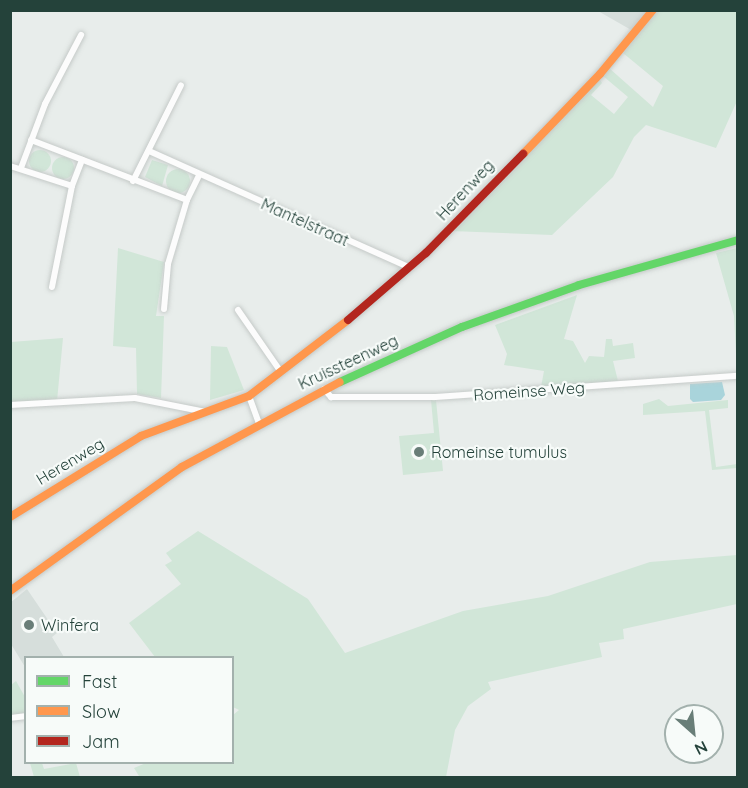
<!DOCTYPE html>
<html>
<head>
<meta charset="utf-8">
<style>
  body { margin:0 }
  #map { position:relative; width:748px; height:788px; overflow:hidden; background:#e8edeb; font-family:Quicksand,sans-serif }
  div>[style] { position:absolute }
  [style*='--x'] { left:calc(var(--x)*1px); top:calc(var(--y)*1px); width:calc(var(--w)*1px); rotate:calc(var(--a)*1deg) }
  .built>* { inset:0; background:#d6dedb }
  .green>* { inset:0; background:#d1e6d8 }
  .round { border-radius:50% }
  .water>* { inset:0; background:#a9d4db }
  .roads { filter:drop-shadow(0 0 2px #c5cac8) drop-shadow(0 0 2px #c5cac8) }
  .street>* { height:6px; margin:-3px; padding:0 3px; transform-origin:3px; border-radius:3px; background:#fcfcfc }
  .fast>* { height:8px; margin:-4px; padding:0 4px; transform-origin:4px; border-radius:4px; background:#63d668 }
  .slow>* { height:8px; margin:-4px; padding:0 4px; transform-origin:4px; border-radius:4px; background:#ff974d }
  .jam>* { height:8px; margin:-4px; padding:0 4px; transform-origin:4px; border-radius:4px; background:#b3261e }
  .dots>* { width:16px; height:16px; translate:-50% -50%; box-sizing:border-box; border:3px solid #f7fbf9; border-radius:50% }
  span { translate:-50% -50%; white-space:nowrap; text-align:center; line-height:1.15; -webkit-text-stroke:4.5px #f7fbf9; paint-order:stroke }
  .street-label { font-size:16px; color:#24423a }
  .poi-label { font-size:16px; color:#24423a }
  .left { translate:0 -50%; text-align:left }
  .frame { position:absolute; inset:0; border:12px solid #24423a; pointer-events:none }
  .legend { position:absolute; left:24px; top:656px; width:210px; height:108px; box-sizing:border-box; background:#f7fbf9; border:2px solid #a3b1ad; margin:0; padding:8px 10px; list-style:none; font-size:18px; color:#24423a }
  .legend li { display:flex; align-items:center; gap:12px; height:30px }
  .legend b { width:30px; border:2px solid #a3b1ad }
  .north { position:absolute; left:664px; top:704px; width:60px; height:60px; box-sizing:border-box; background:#f7fbf9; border:2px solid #a3b1ad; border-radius:50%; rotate:153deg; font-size:16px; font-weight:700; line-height:24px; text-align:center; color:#24423a }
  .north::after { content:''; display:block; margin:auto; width:21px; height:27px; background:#697e78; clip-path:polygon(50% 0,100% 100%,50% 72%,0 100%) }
</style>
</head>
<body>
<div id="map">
  <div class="built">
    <div style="clip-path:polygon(598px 11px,650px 11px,633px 31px)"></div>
    <div style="clip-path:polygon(27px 589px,57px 633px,52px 637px,64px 657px,26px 658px,25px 667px,11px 644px,10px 603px)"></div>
  </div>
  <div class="green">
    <div style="clip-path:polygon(657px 11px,737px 11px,737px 101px,716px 148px,646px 125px,634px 137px,613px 177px,552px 235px,451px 231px,599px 79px,602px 83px,591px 95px,614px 114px,628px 97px,603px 76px,609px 68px,653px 107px,663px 86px,623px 53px)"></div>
    <div class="round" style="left:29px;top:150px;width:22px;height:22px"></div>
    <div class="round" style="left:52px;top:157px;width:22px;height:22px"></div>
    <div style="clip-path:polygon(152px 160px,168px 165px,162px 186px,145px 177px)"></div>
    <div class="round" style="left:166px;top:169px;width:24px;height:24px"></div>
    <div style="clip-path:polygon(118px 248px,164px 262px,156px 316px,164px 316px,161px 398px,137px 394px,136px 348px,113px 346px)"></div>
    <div style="clip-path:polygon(737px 248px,738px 372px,737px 372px,734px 316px,716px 253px)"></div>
    <div style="clip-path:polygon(577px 295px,564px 339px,573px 341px,585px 363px,589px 356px,604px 357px,606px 339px,612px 339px,613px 346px,633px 343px,635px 358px,613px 361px,618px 381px,541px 387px,544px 371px,504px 365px,507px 354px,495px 325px)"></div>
    <div style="clip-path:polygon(63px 338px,57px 401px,11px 402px,11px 342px)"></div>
    <div style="clip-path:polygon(211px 346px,227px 347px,244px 390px,210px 400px)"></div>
    <div style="clip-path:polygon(659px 399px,668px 406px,728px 400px,728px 408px,709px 410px,716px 467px,737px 464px,737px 468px,712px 470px,705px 411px,643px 415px,643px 404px)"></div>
    <div style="clip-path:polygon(431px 400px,436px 400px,443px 471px,403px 475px,399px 436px,434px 433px)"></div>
    <div style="clip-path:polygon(198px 531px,308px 599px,345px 653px,463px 611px,548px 596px,650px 562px,737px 555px,737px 604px,623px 629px,624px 639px,599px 643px,602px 657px,488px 682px,491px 689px,468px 706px,455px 730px,446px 777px,131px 777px,139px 776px,134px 768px,146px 763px,232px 762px,233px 715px,239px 710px,233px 707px,232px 658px,155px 657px,129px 623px,181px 584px,165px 565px,172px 561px,166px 553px)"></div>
    <div style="clip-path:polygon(16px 681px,25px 697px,25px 713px,11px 715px,11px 685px)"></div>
    <div style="clip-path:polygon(30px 763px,42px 763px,44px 769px,76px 763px,80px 777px,34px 777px)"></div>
  </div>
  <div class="water">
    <div style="clip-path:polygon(722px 382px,725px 395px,721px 400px,693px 402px,690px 399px,690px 384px)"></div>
  </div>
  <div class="roads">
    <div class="street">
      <div style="--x:31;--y:140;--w:167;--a:21"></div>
      <div style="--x:149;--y:151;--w:286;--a:24.1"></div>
      <div style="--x:10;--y:166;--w:65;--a:17.9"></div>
      <div style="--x:72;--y:186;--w:28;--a:-69"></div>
      <div style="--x:21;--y:168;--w:68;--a:-69.4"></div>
      <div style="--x:45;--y:104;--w:78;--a:-62.4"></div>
      <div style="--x:133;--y:181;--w:107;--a:-63.4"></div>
      <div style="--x:52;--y:287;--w:103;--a:-78.8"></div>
      <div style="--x:164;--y:309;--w:45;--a:-84.9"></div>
      <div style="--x:168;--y:264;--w:67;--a:-73.5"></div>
      <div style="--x:187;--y:200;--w:28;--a:-64"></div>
      <div style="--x:238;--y:310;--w:75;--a:55.3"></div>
      <div style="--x:324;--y:389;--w:11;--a:49"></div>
      <div style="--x:331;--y:397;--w:104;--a:0"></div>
      <div style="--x:435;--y:397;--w:304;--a:-4"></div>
      <div style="--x:249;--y:396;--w:29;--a:70"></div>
      <div style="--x:10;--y:405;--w:125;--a:-3.2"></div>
      <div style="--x:135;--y:398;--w:72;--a:11.2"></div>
      <div style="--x:10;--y:718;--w:16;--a:-7"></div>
    </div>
    <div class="fast">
      <div style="--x:340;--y:382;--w:134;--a:-24.3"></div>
      <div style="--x:462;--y:327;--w:124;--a:-19.7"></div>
      <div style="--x:579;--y:285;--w:165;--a:-15.8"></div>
    </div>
    <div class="slow">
      <div style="--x:523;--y:154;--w:111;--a:-46.1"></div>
      <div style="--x:600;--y:74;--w:83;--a:-50.4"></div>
      <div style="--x:10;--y:517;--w:154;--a:-31.7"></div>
      <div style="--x:141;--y:436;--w:115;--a:-20.3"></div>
      <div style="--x:249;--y:396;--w:125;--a:-37.5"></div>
      <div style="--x:10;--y:591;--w:212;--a:-35.8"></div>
      <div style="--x:182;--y:467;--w:179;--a:-28.3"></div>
    </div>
    <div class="jam">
      <div style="--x:348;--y:320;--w:103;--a:-40.7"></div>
      <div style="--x:426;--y:253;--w:139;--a:-45.6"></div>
    </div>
  </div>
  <div class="dots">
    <div style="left:419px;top:452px;background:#697e78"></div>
    <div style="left:29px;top:625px;background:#697e78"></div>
  </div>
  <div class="street-label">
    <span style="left:465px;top:190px;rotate:-47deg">Herenweg</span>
    <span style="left:305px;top:222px;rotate:24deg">Mantelstraat</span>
    <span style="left:348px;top:362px;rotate:-25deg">Kruissteenweg</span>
    <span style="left:529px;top:391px;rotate:-4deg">Romeinse Weg</span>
    <span style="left:70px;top:461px;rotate:-31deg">Herenweg</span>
  </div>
  <div class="poi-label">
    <span class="left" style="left:431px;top:452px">Romeinse tumulus</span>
    <span class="left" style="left:41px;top:625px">Winfera</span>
  </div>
  <div class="frame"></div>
  <ul class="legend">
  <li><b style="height:8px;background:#63d668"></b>Fast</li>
  <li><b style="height:8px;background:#ff974d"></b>Slow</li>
  <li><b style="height:8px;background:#b3261e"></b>Jam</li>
  </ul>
  <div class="north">N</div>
</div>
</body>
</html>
